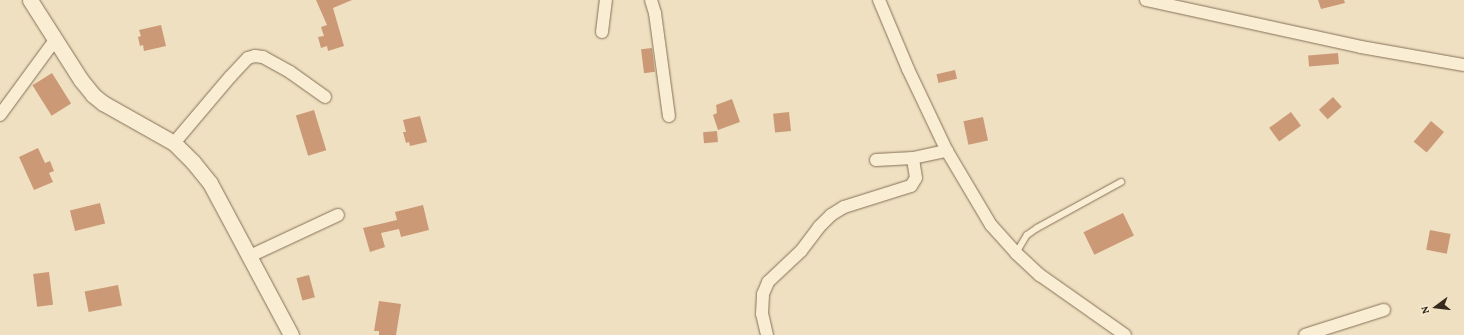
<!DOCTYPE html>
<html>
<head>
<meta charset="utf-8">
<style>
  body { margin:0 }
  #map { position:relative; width:1464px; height:335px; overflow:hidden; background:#eee0c0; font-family:"Crimson Pro",serif }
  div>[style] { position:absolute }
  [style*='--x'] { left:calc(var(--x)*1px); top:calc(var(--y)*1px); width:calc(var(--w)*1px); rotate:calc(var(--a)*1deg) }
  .building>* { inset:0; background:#cc9976; transform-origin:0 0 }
  .roads { filter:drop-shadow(0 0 1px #877058) drop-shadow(0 0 1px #877058) }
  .service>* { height:6px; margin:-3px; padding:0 3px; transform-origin:3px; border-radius:3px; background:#f9edd3 }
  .minor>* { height:12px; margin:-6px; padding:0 6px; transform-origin:6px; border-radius:6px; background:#f9edd3 }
  .tertiary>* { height:15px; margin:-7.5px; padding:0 7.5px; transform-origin:7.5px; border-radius:7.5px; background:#f9edd3 }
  span { translate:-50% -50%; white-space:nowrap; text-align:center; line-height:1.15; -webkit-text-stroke:3.5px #f5ead0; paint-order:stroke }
  .north { position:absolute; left:1416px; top:287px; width:40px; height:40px; -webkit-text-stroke:3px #f5ead0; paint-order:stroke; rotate:255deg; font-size:11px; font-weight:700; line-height:16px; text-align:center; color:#36291d }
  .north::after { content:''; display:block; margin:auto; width:14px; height:18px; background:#36291d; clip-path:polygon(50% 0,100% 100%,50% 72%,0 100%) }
</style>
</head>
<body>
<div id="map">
  <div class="building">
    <div style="clip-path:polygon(316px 0,352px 0,333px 8px,344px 46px,328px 51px,327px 46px,321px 48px,318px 37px,324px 36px,321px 27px,327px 25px)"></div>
    <div style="clip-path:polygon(1318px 0,1344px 0,1345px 3px,1321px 9px)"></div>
    <div style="clip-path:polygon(161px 25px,166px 46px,144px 51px,143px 45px,140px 46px,138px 37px,141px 36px,139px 30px)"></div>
    <div style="left:652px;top:48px;width:24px;height:11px;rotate:83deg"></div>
    <div style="left:1338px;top:53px;width:11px;height:30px;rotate:85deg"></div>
    <div style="left:955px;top:70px;width:9px;height:19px;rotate:77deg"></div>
    <div style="left:52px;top:73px;width:36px;height:23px;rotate:58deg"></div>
    <div style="left:1333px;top:97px;width:13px;height:19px;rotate:48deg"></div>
    <div style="clip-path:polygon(732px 99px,740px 122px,718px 130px,713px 115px,717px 113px,716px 105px)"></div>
    <div style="left:314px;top:110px;width:42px;height:19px;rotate:73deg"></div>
    <div style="left:789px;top:112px;width:19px;height:16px;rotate:84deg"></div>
    <div style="left:1291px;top:112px;width:17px;height:27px;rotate:54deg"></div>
    <div style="clip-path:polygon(420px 116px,427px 142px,410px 146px,409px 142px,406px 143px,403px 132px,406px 132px,403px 120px)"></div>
    <div style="left:983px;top:117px;width:24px;height:20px;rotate:78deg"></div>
    <div style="left:1431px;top:121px;width:17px;height:27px;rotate:40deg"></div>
    <div style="left:717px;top:131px;width:11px;height:14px;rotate:85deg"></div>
    <div style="clip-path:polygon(38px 148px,45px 163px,50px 161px,54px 171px,49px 173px,53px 182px,34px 190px,19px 157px)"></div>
    <div style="left:100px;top:203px;width:21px;height:31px;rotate:76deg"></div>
    <div style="clip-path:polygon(423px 205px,429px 230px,401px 237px,399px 229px,381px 233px,385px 247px,370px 252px,363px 228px,397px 220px,395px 212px)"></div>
    <div style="left:1123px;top:213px;width:25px;height:44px;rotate:64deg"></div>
    <div style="left:1430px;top:230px;width:21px;height:20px;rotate:11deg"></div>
    <div style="left:49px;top:272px;width:33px;height:16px;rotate:83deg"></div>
    <div style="left:309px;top:275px;width:23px;height:13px;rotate:75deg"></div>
    <div style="left:118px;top:285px;width:21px;height:34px;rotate:79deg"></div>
    <div style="clip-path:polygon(379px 301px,401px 304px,396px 335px,379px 335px,379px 331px,374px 331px)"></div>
  </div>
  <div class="roads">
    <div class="service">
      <div style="--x:1016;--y:253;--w:21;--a:-59"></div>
      <div style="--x:1027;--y:235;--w:12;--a:-35"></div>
      <div style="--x:1037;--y:228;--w:96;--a:-28.7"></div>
    </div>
    <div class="minor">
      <div style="--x:651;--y:0;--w:14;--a:73"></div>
      <div style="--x:655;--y:13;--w:104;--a:82.3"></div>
      <div style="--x:879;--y:0;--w:75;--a:67.2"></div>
      <div style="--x:908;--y:69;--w:91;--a:64.6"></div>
      <div style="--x:947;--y:151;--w:86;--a:59.3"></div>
      <div style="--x:991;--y:225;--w:38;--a:48"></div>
      <div style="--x:1016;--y:253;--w:33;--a:43"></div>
      <div style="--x:1040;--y:275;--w:104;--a:35.2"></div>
      <div style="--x:1146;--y:0;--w:220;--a:12.3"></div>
      <div style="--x:1361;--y:47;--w:105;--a:9.9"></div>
      <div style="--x:602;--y:32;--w:32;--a:-83"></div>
      <div style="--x:0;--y:115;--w:93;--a:-53.7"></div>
      <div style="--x:174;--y:143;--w:87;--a:-49.7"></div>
      <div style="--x:230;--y:77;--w:26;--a:-47"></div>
      <div style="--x:248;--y:58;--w:7;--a:-16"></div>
      <div style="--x:255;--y:56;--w:8;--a:7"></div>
      <div style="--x:263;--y:57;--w:31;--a:29"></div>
      <div style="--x:290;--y:72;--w:43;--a:35.5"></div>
      <div style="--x:876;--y:160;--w:37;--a:-3"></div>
      <div style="--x:913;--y:158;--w:35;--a:-12"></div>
      <div style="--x:250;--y:256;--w:97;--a:-25"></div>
      <div style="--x:767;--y:335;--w:22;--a:-103"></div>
      <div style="--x:762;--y:314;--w:20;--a:-87"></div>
      <div style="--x:763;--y:294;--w:13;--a:-67"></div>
      <div style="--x:768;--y:282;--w:45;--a:-43.2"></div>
      <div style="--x:801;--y:251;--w:30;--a:-53"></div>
      <div style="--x:819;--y:227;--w:17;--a:-45"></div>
      <div style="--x:831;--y:215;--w:15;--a:-32"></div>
      <div style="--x:844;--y:207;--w:70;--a:-17.4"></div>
      <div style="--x:911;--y:186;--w:9;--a:-58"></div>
      <div style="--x:916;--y:178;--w:20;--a:-99"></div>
      <div style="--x:1305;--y:335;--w:83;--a:-17.6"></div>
    </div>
    <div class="tertiary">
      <div style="--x:30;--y:0;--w:95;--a:57.5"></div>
      <div style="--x:81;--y:80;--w:19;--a:51"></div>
      <div style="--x:93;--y:95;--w:13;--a:39"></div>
      <div style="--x:103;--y:103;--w:81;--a:29.4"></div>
      <div style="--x:174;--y:143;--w:27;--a:45"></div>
      <div style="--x:193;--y:162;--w:27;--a:51"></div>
      <div style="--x:210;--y:183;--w:172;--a:61.9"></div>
    </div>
  </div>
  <div class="north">N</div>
</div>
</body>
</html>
